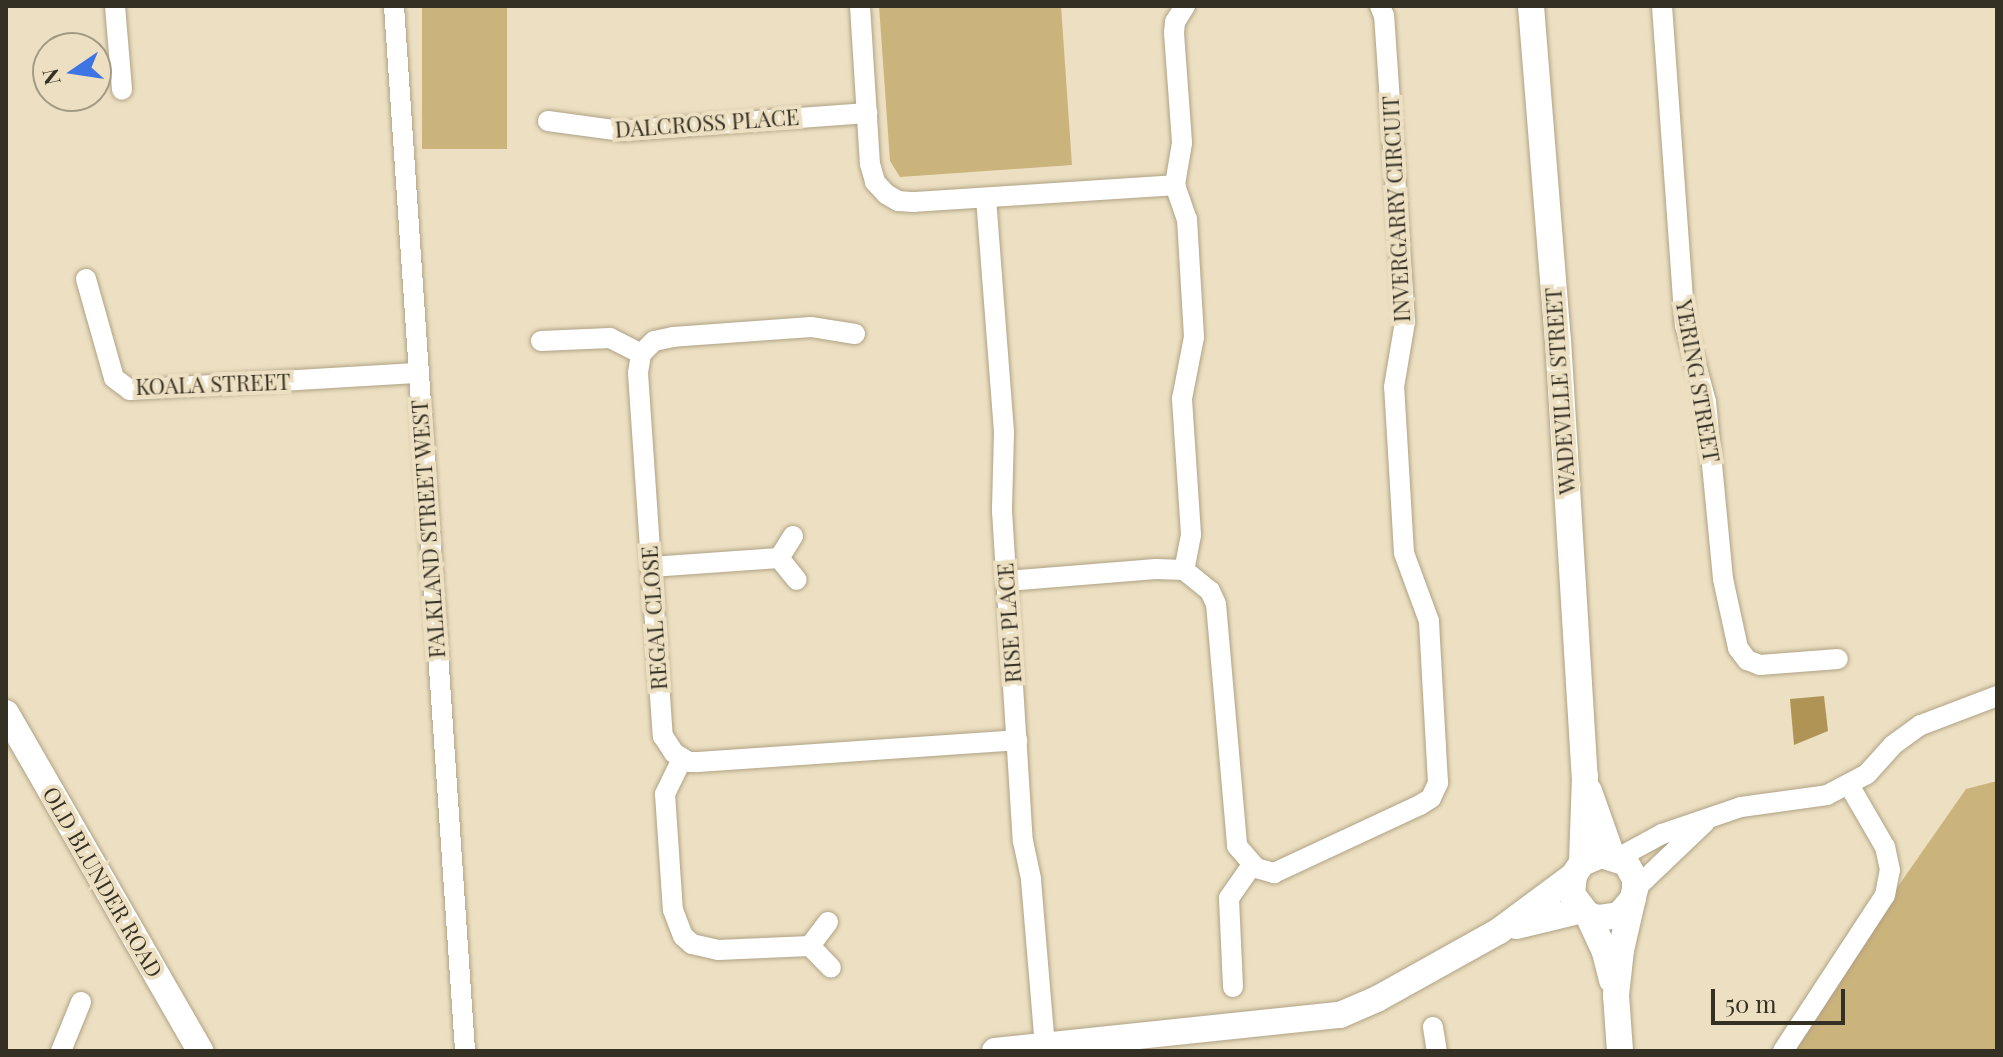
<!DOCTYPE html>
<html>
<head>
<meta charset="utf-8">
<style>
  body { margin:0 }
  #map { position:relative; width:2003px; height:1057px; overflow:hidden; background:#ede0c2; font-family:"Playfair Display",serif }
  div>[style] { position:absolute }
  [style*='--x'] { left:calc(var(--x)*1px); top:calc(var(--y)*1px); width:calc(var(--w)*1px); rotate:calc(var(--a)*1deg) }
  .green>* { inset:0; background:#cbb37c; transform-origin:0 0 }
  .water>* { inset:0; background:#af9455 }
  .roads { filter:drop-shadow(0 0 2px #afa285) drop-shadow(0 0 2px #afa285) }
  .minor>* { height:20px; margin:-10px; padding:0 10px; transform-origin:10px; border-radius:10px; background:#fff }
  .major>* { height:26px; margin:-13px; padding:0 13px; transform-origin:13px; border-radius:13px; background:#fff }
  span { translate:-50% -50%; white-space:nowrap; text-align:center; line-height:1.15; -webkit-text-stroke:8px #ede0c2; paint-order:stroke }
  .street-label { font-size:22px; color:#353024 }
  .frame { position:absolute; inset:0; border:8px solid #353024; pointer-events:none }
  .north { position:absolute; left:32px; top:32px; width:80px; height:80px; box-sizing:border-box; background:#ede0c2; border:2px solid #a39a83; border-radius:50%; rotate:257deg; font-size:22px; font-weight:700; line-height:32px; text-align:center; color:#353024 }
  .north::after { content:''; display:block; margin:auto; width:28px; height:36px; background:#3e74e4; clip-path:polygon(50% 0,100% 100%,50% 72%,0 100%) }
  .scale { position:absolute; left:1711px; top:989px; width:134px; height:36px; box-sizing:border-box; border:4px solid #353024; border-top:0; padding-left:10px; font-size:24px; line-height:28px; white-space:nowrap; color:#353024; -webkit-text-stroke:6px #ede0c2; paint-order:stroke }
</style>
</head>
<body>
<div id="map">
  <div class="green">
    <div style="left:422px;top:6px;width:85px;height:143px"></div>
    <div style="clip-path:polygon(879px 6px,1061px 6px,1072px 165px,900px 177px,890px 161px)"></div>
    <div style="clip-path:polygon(1997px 781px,1997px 1051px,1783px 1051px,1966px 789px)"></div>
  </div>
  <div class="water">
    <div style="clip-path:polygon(1824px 696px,1828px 731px,1794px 745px,1790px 699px)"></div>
  </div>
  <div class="roads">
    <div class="minor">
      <div style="--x:115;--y:6;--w:84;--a:85.2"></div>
      <div style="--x:394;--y:6;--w:1047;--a:86.11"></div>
      <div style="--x:860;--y:6;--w:158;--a:86.4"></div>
      <div style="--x:870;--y:164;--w:19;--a:74"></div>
      <div style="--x:875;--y:182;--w:16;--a:47"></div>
      <div style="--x:886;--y:194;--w:14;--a:30"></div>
      <div style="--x:898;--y:201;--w:16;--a:4"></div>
      <div style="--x:914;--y:202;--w:262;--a:-3.7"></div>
      <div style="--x:1185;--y:6;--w:19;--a:122"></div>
      <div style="--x:1175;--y:22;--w:11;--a:95"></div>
      <div style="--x:1174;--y:33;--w:110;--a:85.8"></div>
      <div style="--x:1182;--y:143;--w:43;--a:99.5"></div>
      <div style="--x:1175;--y:185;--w:36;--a:71"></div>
      <div style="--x:1187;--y:219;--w:118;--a:86.6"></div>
      <div style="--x:1194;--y:337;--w:63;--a:101"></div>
      <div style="--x:1182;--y:399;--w:136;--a:86.2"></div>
      <div style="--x:1191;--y:535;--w:36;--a:101"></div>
      <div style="--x:1184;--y:570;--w:33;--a:39"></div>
      <div style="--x:1210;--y:591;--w:14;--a:65"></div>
      <div style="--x:1216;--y:604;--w:243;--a:85"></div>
      <div style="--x:1237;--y:846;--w:29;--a:49"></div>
      <div style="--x:1256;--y:868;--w:19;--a:16"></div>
      <div style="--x:1274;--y:873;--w:161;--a:-25"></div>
      <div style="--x:1420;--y:805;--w:13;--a:-32"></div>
      <div style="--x:1431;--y:798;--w:17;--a:-65"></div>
      <div style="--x:1438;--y:783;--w:162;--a:-93.2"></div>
      <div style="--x:1429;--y:621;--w:72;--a:-110.2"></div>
      <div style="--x:1404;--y:553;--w:166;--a:-93.4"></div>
      <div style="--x:1394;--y:387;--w:66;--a:-80.4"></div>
      <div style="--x:1405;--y:322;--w:307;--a:-93.9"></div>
      <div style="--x:1384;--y:16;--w:11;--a:-112"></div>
      <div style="--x:1662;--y:6;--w:320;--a:85.9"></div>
      <div style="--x:1685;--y:325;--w:80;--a:74.7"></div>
      <div style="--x:1706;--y:402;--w:178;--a:84.5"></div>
      <div style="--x:1723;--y:579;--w:71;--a:77.7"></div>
      <div style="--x:1738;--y:648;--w:15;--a:53"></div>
      <div style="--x:1747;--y:660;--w:14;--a:21"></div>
      <div style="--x:1760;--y:665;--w:78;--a:-4.4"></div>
      <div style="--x:548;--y:121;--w:75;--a:7.7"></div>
      <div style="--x:622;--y:131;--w:246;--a:-4.2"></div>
      <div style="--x:986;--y:198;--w:235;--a:85.6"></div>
      <div style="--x:1004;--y:432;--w:79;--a:91.5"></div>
      <div style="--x:1002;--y:511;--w:331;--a:86.4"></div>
      <div style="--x:1023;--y:841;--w:40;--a:78"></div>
      <div style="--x:1031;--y:880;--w:168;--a:85.2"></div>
      <div style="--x:86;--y:279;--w:103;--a:74.2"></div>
      <div style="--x:114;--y:378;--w:20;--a:37"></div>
      <div style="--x:130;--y:390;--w:289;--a:-3.4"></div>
      <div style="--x:855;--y:334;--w:45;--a:-171"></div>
      <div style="--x:811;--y:327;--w:138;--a:175.9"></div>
      <div style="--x:673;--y:337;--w:19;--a:168"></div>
      <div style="--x:654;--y:341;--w:18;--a:135"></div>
      <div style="--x:641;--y:354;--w:19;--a:99"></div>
      <div style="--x:638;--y:373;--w:364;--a:86.1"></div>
      <div style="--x:663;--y:736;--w:20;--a:57"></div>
      <div style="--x:674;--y:753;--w:17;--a:31"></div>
      <div style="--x:689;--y:762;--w:8;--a:0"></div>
      <div style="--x:697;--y:762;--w:321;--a:-3.9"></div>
      <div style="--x:541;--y:341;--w:69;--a:-2.5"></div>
      <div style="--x:610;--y:338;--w:35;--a:27"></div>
      <div style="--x:793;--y:536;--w:26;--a:122"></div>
      <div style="--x:779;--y:558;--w:28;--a:51"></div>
      <div style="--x:651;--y:567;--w:128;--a:-4"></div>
      <div style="--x:1007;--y:581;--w:149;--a:-4.6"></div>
      <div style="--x:1156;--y:569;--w:28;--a:2"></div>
      <div style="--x:682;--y:759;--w:39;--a:116"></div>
      <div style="--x:665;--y:794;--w:116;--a:86.1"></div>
      <div style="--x:673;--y:910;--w:28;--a:69"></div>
      <div style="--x:683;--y:936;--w:12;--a:42"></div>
      <div style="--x:692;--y:944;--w:27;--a:13"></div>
      <div style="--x:718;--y:950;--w:92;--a:-2.5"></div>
      <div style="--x:1618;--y:858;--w:50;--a:-28.6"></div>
      <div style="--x:1662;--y:834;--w:83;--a:-18.9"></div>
      <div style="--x:1741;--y:807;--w:87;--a:-7.9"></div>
      <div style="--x:1827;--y:795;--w:45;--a:-27.7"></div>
      <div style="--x:1867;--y:774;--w:39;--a:-48"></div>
      <div style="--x:1893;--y:745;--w:34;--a:-36"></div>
      <div style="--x:1921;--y:725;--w:81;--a:-20.9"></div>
      <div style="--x:1635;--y:889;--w:97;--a:-43.7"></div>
      <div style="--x:828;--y:922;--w:30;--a:127"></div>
      <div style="--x:810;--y:946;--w:30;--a:46"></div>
      <div style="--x:1233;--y:987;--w:89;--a:-92.6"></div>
      <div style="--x:1229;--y:898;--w:40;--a:-55.1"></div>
      <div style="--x:1433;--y:1027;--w:24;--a:81"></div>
      <div style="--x:61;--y:1051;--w:53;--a:-67.8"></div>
      <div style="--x:1783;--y:1051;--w:186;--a:-56.8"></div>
      <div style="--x:1885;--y:895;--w:25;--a:-79"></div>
      <div style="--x:1890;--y:870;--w:24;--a:-102"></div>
      <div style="--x:1885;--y:847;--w:72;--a:-120.1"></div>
    </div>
    <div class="major">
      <div style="--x:1531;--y:6;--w:335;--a:85.4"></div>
      <div style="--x:1558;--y:340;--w:437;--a:86.5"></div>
      <div style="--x:1585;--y:776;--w:87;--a:92"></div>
      <div style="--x:6;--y:713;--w:390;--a:60.1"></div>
      <div style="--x:1589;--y:791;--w:69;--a:70.5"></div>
      <div style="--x:1588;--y:915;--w:41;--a:65.3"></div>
      <div style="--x:1605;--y:952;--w:29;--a:76"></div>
      <div style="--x:1516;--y:926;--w:68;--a:-13.6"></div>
      <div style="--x:995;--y:1051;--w:347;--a:-6"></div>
      <div style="--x:1340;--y:1015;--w:40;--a:-23.4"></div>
      <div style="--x:1377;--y:999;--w:140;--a:-29.1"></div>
      <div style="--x:1499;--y:931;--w:94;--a:-36.7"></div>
      <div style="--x:1620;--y:1051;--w:56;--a:-94.1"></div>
      <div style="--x:1616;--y:995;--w:45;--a:-83.7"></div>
      <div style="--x:1621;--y:950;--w:63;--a:-77.1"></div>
      <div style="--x:1635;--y:889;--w:10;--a:-90"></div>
      <div style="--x:1635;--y:879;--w:18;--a:-119"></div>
      <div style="--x:1626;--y:863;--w:26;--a:-162"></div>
      <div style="--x:1601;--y:855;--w:21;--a:157"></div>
      <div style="--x:1582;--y:863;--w:14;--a:124"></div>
      <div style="--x:1574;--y:875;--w:19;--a:96"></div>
      <div style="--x:1572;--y:894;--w:26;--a:53"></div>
      <div style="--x:1588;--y:915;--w:10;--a:17"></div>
      <div style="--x:1598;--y:918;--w:21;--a:-8"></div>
      <div style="--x:1619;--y:915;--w:21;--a:-49"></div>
    </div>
  </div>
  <div class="street-label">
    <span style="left:707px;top:123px;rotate:-4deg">DALCROSS PLACE</span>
    <span style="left:1396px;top:209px;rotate:-93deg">INVERGARRY CIRCUIT</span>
    <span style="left:1698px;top:381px;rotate:80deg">YERING STREET</span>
    <span style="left:213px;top:384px;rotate:-2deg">KOALA STREET</span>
    <span style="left:1560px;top:391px;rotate:-94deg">WADEVILLE STREET</span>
    <span style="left:428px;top:529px;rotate:-94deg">FALKLAND STREET WEST</span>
    <span style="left:654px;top:618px;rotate:-94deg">REGAL CLOSE</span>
    <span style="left:1009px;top:623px;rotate:-94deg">RISE PLACE</span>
    <span style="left:103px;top:882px;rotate:60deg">OLD BLUNDER ROAD</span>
  </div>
  <div class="frame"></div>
  <div class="north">N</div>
  <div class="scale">50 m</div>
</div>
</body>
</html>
